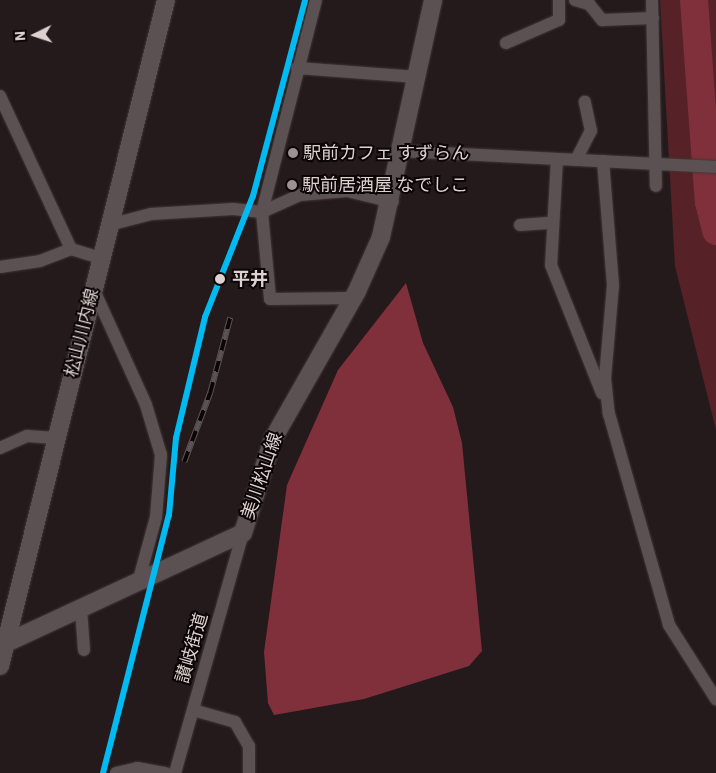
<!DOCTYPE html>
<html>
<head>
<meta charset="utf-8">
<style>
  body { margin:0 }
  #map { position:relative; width:716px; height:773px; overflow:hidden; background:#251a1b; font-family:"IBM Plex Sans","Noto Sans JP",sans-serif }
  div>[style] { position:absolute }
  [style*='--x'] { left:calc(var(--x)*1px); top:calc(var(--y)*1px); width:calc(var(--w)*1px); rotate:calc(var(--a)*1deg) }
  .green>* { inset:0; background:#562127 }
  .water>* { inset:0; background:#80303a }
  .river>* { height:28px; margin:-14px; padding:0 14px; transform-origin:14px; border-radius:14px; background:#80303a }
  .roads { filter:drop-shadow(0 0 1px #3f3737) drop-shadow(0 0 1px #3f3737) }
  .minor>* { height:12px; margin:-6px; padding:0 6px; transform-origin:6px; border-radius:6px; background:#5b5152 }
  .secondary>* { height:18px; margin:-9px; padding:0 9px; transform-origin:9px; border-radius:9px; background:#5b5152 }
  .rail>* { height:5.5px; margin-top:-2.75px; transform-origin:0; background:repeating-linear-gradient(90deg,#0c0505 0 11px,#5c5354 0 22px); box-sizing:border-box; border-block:1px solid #5c5354 }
  .rail-1>* { height:6px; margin:-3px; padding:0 3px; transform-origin:3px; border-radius:3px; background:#00baf1 }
  .dots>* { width:14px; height:14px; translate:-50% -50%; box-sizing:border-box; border:2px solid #0c0505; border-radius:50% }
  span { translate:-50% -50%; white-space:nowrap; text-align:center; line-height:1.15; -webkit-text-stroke:4px #0c0505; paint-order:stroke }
  .poi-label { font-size:18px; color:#ded1d1 }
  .left { translate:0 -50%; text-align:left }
  .stop-label { font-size:18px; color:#ded1d1; font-weight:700 }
  .street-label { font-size:18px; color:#ded1d1 }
  .north { position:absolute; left:10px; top:10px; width:50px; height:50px; -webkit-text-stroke:4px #0c0505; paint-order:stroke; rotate:266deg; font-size:14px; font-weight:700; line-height:20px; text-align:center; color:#ded1d1 }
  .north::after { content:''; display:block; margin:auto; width:18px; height:22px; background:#ded1d1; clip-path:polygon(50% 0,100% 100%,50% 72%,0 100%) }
</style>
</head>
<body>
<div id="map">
  <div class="green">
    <div style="clip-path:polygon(660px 0,716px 0,716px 430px,675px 266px)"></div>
  </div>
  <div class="water">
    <div style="clip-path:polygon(406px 283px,423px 343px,453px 407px,462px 443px,482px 651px,469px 666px,364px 699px,274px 715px,268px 703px,264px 652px,287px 485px,338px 370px)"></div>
  </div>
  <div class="river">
    <div style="--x:694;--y:0;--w:203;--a:85.8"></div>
    <div style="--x:709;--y:202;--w:30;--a:76"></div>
  </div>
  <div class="roads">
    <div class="minor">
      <div style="--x:316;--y:0;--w:219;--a:104.3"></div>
      <div style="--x:262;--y:212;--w:87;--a:84.7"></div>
      <div style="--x:270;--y:299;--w:83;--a:-0.7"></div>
      <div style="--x:575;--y:0;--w:15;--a:16"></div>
      <div style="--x:589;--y:4;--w:21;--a:51"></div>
      <div style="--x:602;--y:20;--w:51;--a:-2.2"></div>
      <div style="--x:652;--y:0;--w:186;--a:88.8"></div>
      <div style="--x:506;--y:43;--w:58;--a:-23.5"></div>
      <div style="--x:559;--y:20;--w:20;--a:-90"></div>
      <div style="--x:297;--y:68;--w:121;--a:4.3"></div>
      <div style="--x:0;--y:96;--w:169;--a:65.1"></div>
      <div style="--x:402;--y:151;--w:314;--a:2.9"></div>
      <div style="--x:557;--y:159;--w:106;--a:93.2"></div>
      <div style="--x:551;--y:265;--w:138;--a:68.3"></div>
      <div style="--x:576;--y:160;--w:33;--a:-63"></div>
      <div style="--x:591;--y:131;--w:30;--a:-102"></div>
      <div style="--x:603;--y:161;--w:124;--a:85.4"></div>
      <div style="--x:613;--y:285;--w:93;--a:94.9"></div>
      <div style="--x:605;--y:378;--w:36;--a:84"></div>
      <div style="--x:609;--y:414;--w:219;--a:74.1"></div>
      <div style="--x:669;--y:625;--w:88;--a:57.6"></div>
      <div style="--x:109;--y:225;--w:43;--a:-14.7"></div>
      <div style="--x:151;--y:214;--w:82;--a:-3.5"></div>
      <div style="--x:233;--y:209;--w:29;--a:6"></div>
      <div style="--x:262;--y:212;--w:42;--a:-24.1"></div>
      <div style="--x:300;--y:195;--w:47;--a:-4.9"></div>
      <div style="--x:347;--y:191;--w:47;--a:13.4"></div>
      <div style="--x:520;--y:225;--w:31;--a:-4"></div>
      <div style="--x:0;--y:267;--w:40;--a:-8.5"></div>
      <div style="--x:40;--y:261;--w:33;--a:-21"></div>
      <div style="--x:71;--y:249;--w:30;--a:17"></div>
      <div style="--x:93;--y:288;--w:128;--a:65.6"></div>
      <div style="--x:146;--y:405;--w:52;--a:73.3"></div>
      <div style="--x:161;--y:455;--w:62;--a:94.6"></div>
      <div style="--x:156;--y:517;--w:68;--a:105.3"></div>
      <div style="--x:0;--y:448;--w:30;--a:-24"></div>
      <div style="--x:27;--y:436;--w:28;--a:4"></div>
      <div style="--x:81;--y:609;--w:41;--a:85.8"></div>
      <div style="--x:193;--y:710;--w:44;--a:15.9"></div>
      <div style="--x:235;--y:722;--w:28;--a:60"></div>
      <div style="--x:249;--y:746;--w:27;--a:90"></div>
      <div style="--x:116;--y:773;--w:22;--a:-13"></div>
      <div style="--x:137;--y:768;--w:29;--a:10"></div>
      <div style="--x:175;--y:773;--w:249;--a:-74.2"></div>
    </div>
    <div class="secondary">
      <div style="--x:6;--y:643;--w:261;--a:-24.9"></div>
      <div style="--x:243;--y:533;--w:99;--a:-72.3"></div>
      <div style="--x:273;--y:439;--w:170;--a:-60.4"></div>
      <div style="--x:357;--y:291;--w:59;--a:-66"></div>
      <div style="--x:381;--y:237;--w:243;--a:-77.6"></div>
      <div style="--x:0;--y:666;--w:686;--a:-76"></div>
    </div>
  </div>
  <div class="rail">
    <div style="--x:184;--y:462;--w:74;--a:-69.4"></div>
    <div style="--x:210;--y:393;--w:78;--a:-75.1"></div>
  </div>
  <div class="rail-1">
    <div style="--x:103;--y:773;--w:266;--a:-75.7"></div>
    <div style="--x:169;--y:515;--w:77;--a:-84.8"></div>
    <div style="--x:176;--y:438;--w:124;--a:-76.5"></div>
    <div style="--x:205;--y:317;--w:130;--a:-68.4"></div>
    <div style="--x:253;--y:196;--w:203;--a:-75.1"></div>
  </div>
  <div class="dots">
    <div style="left:293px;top:153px;background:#9d9191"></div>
    <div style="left:292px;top:185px;background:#9d9191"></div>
    <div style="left:220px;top:279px;background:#ded1d1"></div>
  </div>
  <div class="poi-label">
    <span class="left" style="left:303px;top:153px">駅前カフェ すずらん</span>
    <span class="left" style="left:302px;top:185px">駅前居酒屋 なでしこ</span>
  </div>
  <div class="stop-label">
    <span class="left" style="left:232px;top:279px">平井</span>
  </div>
  <div class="street-label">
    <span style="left:82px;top:333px;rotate:-76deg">松山川内線</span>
    <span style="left:262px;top:476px;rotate:-71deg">美川松山線</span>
    <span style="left:192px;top:648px;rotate:-74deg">讃岐街道</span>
  </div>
  <div class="north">N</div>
</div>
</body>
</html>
